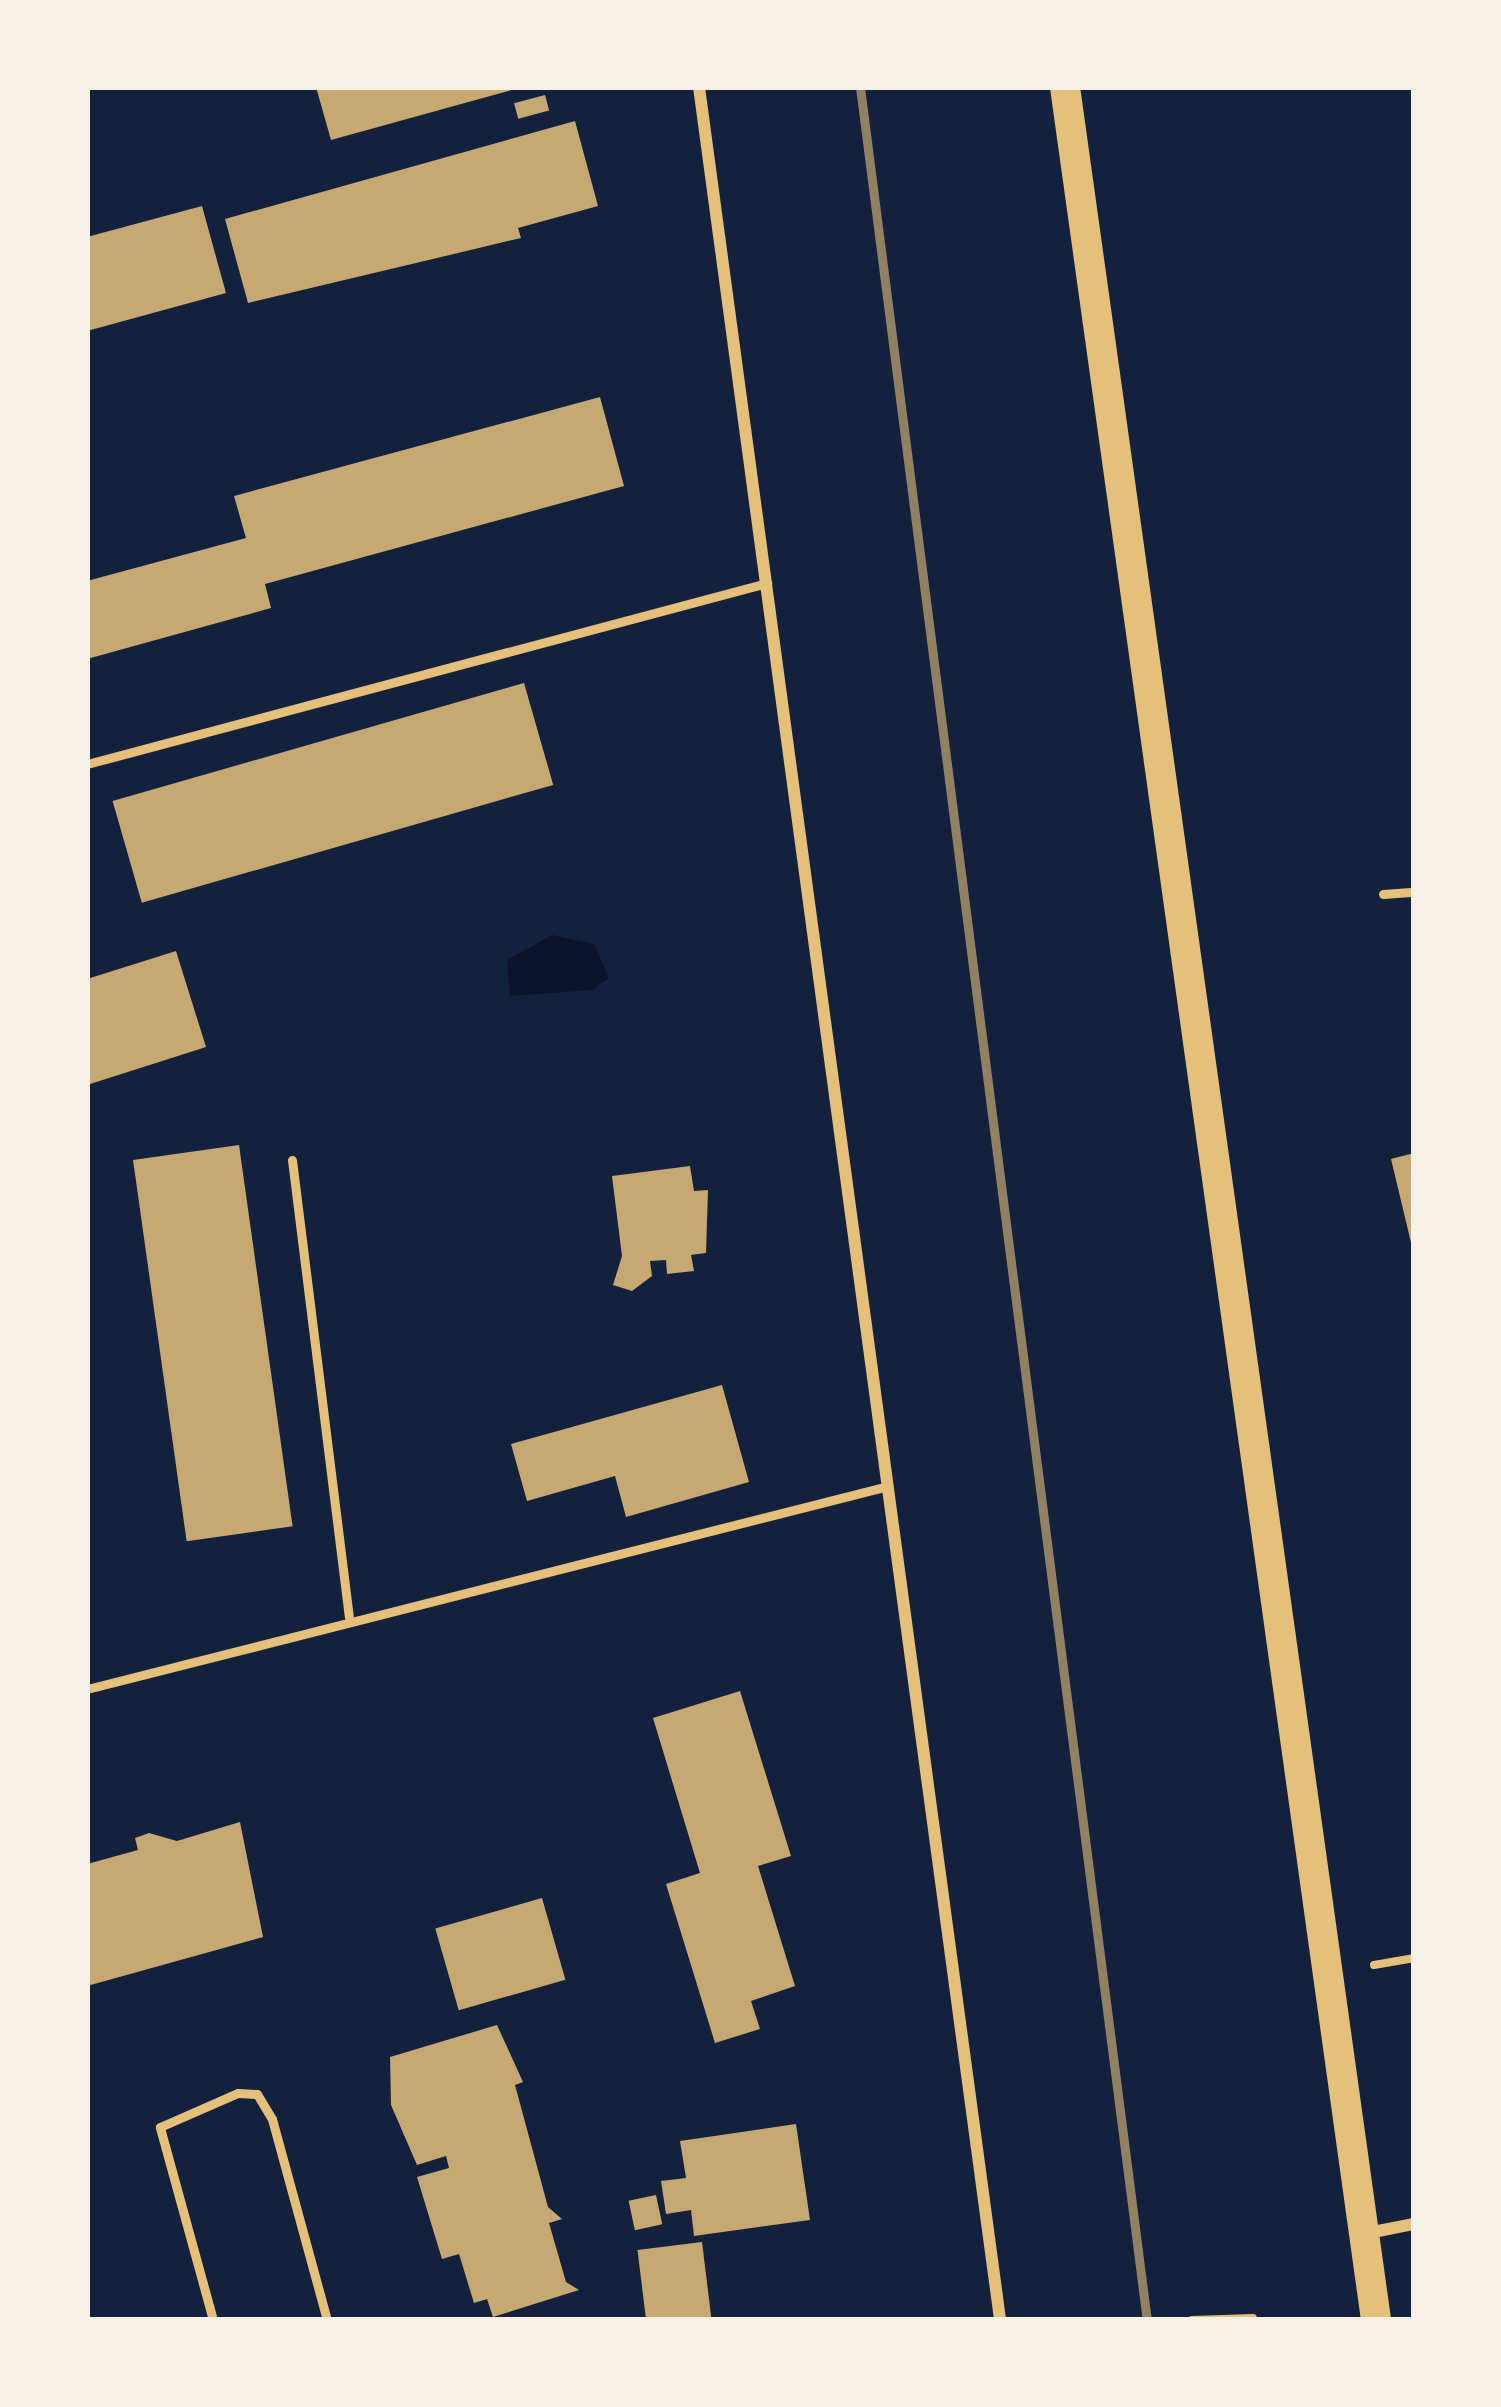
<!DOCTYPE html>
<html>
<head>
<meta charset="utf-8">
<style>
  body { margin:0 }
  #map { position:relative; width:1501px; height:2407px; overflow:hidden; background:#14213d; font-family:Poppins,sans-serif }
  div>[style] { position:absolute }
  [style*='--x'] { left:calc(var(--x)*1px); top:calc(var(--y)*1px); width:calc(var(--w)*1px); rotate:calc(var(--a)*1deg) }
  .water>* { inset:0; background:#0b132b }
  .building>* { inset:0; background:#c6a872; transform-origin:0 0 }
  .path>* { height:8px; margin:-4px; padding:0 4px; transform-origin:4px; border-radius:4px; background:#e5c07b }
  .service>* { height:9px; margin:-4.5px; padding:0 4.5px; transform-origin:4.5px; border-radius:4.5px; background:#e5c07b }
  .minor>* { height:12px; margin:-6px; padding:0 6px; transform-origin:6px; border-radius:6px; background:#e5c07b }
  .primary>* { height:30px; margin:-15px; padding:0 15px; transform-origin:15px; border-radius:15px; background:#e5c07b }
  .rail>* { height:9px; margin:-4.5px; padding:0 4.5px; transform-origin:4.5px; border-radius:4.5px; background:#918062 }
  span { translate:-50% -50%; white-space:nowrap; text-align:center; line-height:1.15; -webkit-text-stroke:9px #f6f1e7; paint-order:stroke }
  .frame { position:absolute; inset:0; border:90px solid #f6f1e7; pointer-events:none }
</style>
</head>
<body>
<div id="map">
  <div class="water">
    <div style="clip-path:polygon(552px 935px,594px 944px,609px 978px,592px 990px,510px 996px,507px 960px)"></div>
  </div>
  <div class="building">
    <div style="clip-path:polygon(316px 87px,519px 87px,519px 88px,331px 140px)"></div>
    <div style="left:545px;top:95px;width:16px;height:32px;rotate:75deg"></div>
    <div style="clip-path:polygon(575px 121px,598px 206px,518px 228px,521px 238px,248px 303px,225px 219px)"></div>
    <div style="clip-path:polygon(202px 206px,226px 293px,87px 331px,87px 237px)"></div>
    <div style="clip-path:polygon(600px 397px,624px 486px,265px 584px,271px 608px,87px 659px,87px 581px,246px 538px,234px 496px)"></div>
    <div style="left:524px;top:683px;width:106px;height:428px;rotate:74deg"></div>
    <div style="clip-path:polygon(176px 951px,206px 1047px,87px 1085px,87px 979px)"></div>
    <div style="left:239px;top:1145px;width:385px;height:107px;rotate:82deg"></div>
    <div style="clip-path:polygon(1414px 1153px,1414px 1251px,1413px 1251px,1391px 1159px)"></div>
    <div style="clip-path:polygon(690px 1166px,694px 1191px,708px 1190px,706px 1253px,691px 1255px,694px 1271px,667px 1274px,666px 1260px,650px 1261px,652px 1276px,632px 1291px,613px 1285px,622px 1256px,612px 1176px)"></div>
    <div style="clip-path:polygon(722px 1385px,749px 1482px,626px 1517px,615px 1476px,527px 1501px,511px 1444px)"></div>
    <div style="clip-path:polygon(740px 1691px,791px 1856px,758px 1866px,795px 1986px,751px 2001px,760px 2029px,715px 2043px,666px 1884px,700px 1873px,653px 1718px)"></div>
    <div style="clip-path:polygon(240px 1822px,263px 1937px,87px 1986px,87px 1864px,138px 1850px,135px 1838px,149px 1833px,177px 1841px)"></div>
    <div style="left:542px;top:1898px;width:85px;height:111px;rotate:74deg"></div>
    <div style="clip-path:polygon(497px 2025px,523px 2082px,515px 2085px,548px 2207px,562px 2219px,549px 2223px,566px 2282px,579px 2290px,493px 2317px,487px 2299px,474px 2303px,459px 2254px,442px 2259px,417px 2177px,449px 2168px,446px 2156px,417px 2165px,391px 2105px,390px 2057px)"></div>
    <div style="clip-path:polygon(796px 2124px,810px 2220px,694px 2236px,691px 2210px,666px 2214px,661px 2181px,686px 2178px,680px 2141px)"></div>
    <div style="left:656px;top:2195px;width:30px;height:28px;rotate:78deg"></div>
    <div style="left:702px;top:2242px;width:78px;height:65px;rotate:83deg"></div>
  </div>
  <div class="path">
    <div style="--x:1374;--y:1965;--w:41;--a:-9.9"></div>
    <div style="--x:1192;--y:2320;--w:61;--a:-1.9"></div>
  </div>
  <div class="service">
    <div style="--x:87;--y:764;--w:704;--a:-14.91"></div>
    <div style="--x:1383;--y:894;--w:31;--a:-4"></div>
    <div style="--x:292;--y:1160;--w:460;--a:82.9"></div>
    <div style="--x:87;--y:1689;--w:826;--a:-14.22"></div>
    <div style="--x:213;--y:2320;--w:200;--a:-105.4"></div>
    <div style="--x:160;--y:2127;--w:85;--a:-23.6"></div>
    <div style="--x:238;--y:2093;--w:19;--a:3"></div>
    <div style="--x:257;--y:2094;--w:29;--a:59"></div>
    <div style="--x:272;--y:2119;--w:208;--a:74.7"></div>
  </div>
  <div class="minor">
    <div style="--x:699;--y:87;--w:2253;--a:82.32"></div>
    <div style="--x:1368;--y:2233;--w:47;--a:-11.1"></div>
  </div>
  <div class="primary">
    <div style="--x:1065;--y:87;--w:2255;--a:82.07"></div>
  </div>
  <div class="rail">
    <div style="--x:860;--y:87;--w:2251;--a:82.68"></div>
  </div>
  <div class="frame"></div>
</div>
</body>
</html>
